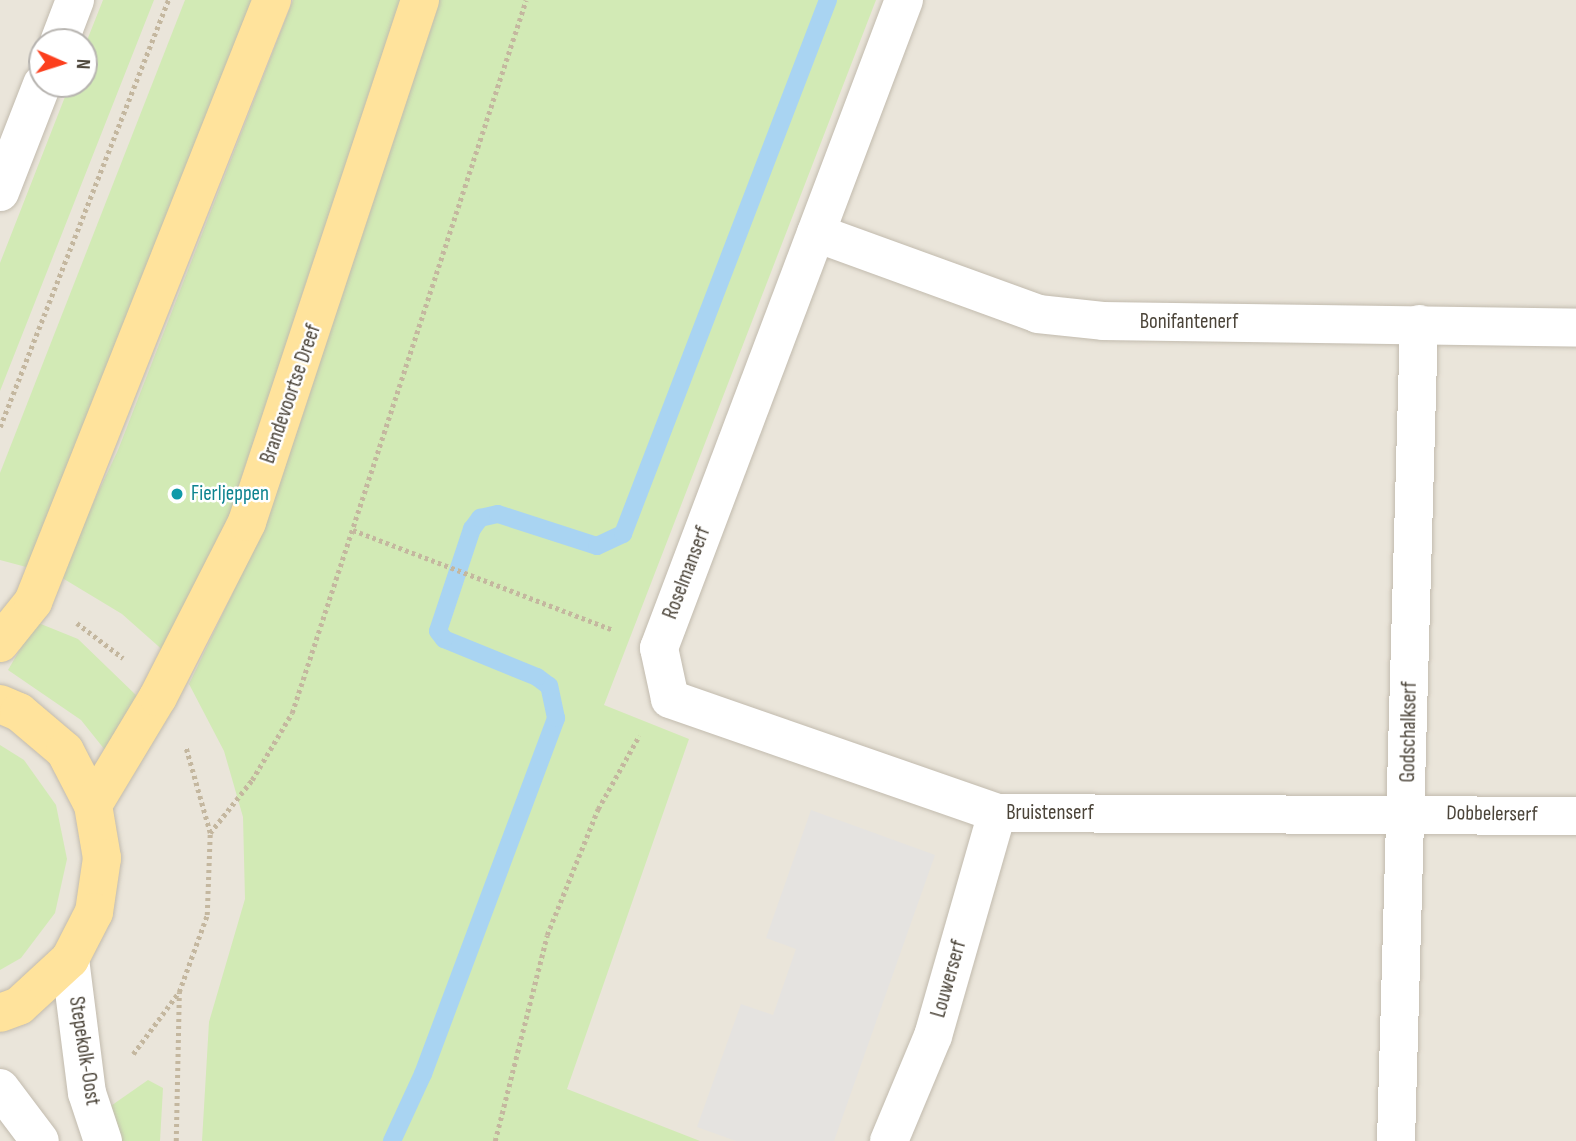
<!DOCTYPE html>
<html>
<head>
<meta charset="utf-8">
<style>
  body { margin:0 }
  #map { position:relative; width:1576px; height:1141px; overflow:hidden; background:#f6f3ec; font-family:"Sofia Sans Condensed",sans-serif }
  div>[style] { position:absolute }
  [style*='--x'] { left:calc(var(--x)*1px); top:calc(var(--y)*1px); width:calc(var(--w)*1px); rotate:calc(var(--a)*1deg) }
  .residential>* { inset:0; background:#eae5da }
  .green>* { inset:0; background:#d2eab5 }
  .parking>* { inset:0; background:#e5e3e0 }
  .stream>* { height:18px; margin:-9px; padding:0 9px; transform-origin:9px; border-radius:9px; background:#a9d4f2 }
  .path>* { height:4.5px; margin-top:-2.25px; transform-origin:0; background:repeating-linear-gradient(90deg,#c4b79f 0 3.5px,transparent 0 7px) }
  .roads { filter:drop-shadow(0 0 2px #c2bbae) drop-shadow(0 0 2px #c2bbae) }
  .minor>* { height:38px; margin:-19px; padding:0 19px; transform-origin:19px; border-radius:19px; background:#fff }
  .major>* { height:38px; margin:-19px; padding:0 19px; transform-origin:19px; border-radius:19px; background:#ffe39c }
  .dots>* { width:19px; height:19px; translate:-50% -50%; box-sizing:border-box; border:4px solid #fff; border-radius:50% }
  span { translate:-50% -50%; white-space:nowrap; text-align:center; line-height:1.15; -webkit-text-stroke:5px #fff; paint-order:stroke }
  .street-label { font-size:21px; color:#4b4439 }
  .culture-label { font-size:21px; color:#0d838f }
  .left { translate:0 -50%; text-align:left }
  .north { position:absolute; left:28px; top:28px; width:70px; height:70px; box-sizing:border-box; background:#fff; border:2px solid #b7b4b0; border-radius:50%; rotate:93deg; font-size:19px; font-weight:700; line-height:28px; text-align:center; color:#4b4439 }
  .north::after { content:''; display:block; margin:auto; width:24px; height:32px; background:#fc3f1d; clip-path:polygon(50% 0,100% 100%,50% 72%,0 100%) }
</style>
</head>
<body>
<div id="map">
  <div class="residential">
    <div style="clip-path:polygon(evenodd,0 0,1576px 0,1576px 1141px,0 1141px,0 0,42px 42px,84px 42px,84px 84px,42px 84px,42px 42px)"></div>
  </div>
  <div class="green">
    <div style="clip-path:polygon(103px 0,154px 0,0 391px,0 263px,70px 84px,84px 84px,84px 48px)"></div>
    <div style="clip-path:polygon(185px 0,261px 0,30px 568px,0 560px,0 473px)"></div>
    <div style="clip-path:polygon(293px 0,403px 0,226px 531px,166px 653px,122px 614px,59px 576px,118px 450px)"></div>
    <div style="clip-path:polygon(434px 0,876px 0,604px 705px,689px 739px,567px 1089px,700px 1141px,202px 1141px,209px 1022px,245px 899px,243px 817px,224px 751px,189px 684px,249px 559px)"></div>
    <div style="clip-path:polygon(36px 622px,78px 639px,138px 697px,105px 750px,81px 720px,8px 670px)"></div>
    <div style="clip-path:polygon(0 745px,24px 760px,56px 805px,67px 859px,55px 913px,21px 958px,0 970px)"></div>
    <div style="clip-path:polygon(148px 1080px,163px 1088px,160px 1141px,118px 1141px,105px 1110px)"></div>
  </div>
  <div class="parking">
    <div style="clip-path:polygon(811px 810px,935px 855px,834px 1141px,736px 1141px,697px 1127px,741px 1004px,773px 1015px,796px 949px,766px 938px)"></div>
  </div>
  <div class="stream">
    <div style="--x:392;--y:1141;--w:74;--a:-65.2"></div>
    <div style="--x:423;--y:1074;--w:380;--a:-69.5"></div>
    <div style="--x:556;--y:718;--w:33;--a:-102"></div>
    <div style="--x:549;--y:686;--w:15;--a:-143"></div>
    <div style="--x:537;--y:677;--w:100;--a:-157.8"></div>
    <div style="--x:444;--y:639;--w:10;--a:-127"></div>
    <div style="--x:438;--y:631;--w:108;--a:-71.6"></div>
    <div style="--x:472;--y:529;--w:14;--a:-54"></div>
    <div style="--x:480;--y:518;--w:18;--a:-13"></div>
    <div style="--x:498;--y:514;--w:104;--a:17.9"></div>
    <div style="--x:597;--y:546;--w:29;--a:-25"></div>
    <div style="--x:623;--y:534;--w:572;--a:-69"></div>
  </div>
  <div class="path">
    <div style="--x:0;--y:427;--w:459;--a:-68.5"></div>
    <div style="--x:353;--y:530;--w:279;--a:21"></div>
    <div style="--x:77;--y:623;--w:58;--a:37.3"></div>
    <div style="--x:210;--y:833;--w:68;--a:-51.6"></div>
    <div style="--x:252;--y:780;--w:78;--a:-59.2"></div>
    <div style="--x:292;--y:713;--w:750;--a:-71.83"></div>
    <div style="--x:133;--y:1054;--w:77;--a:-53.4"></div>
    <div style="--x:179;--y:992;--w:82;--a:-70"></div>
    <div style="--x:207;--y:915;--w:82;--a:-87.9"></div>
    <div style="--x:210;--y:833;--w:88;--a:-105.8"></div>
    <div style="--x:176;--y:1141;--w:149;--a:-88.8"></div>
    <div style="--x:495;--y:1141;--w:212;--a:-75.8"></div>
    <div style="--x:547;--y:935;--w:136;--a:-68"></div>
    <div style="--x:598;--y:809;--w:84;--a:-60.7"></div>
  </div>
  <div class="roads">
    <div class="minor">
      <div style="--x:904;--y:0;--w:693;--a:110.71"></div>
      <div style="--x:659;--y:648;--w:52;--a:77.8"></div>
      <div style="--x:670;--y:699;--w:346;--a:19.2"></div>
      <div style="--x:997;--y:813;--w:579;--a:0.3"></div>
      <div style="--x:59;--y:42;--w:45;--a:-69.1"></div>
      <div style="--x:0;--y:192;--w:116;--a:-68.7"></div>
      <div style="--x:816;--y:233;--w:236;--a:20"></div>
      <div style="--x:1038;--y:314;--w:65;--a:6.1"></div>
      <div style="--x:1103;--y:321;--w:473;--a:0.8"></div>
      <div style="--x:70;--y:959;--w:135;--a:82.8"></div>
      <div style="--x:87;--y:1093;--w:51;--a:71.6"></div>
      <div style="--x:0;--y:1088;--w:66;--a:53"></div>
      <div style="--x:889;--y:1141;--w:114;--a:-67.3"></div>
      <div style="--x:933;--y:1036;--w:232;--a:-74"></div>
      <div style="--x:1396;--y:1141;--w:817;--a:-88.39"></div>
    </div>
    <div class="major">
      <div style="--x:0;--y:643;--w:53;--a:-51.2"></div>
      <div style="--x:33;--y:602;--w:648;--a:-68.35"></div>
      <div style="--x:0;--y:704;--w:21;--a:23"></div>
      <div style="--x:19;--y:712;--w:60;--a:40.3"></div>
      <div style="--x:65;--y:751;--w:61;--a:62.6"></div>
      <div style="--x:93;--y:805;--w:54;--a:80.4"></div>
      <div style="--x:102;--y:858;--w:55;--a:98.4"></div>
      <div style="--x:94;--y:912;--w:53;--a:117.1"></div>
      <div style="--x:70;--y:959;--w:69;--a:137.3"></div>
      <div style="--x:19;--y:1006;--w:20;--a:160"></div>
      <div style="--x:93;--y:805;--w:126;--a:-59"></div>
      <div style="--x:158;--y:697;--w:196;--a:-63"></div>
      <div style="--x:247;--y:522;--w:550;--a:-71.66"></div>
    </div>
  </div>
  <div class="dots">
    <div style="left:177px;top:494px;background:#0f9aa8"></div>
  </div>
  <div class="street-label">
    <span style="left:1189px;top:322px">Bonifantenerf</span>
    <span style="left:291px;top:394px;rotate:-71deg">Brandevoortse Dreef</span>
    <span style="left:687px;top:573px;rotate:-69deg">Roselmanserf</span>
    <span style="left:1409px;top:732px;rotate:-89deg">Godschalkserf</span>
    <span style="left:1050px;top:813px">Bruistenserf</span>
    <span style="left:1492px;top:814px;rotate:1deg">Dobbelerserf</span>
    <span style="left:949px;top:979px;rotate:-74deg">Louwerserf</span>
    <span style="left:84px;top:1051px;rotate:81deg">Stepekolk-Oost</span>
  </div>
  <div class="culture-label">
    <span class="left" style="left:191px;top:494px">Fierljeppen</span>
  </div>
  <div class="north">N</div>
</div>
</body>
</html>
